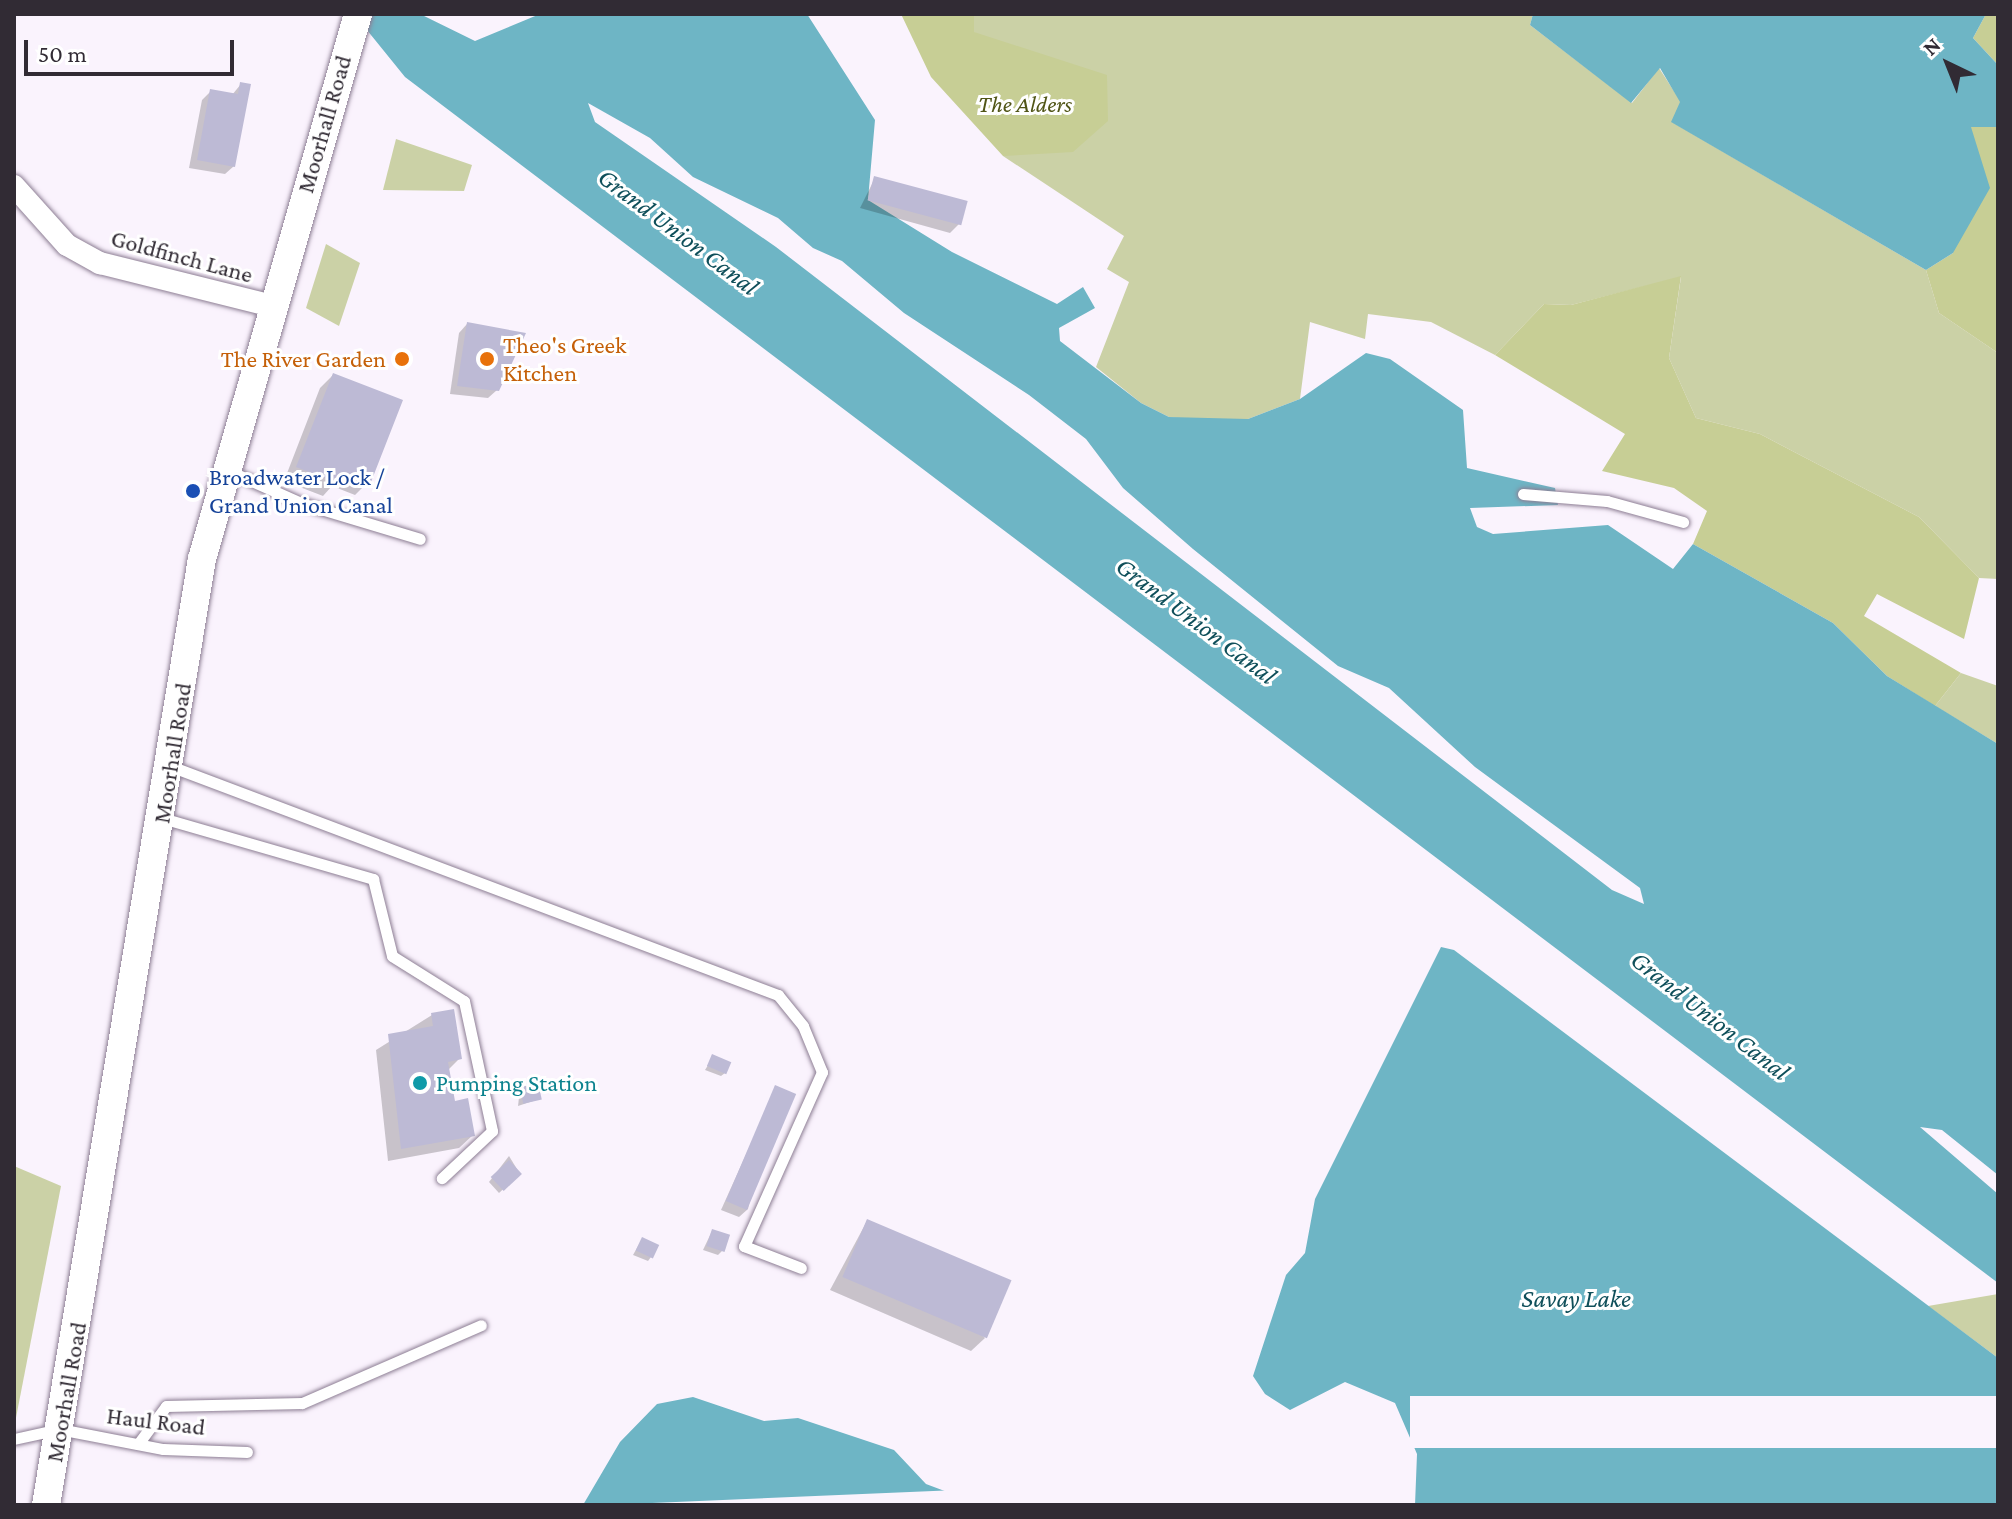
<!DOCTYPE html>
<html>
<head>
<meta charset="utf-8">
<style>
  body { margin:0 }
  #map { position:relative; width:2012px; height:1519px; overflow:hidden; background:#faf3fd; font-family:"Crimson Pro",serif }
  div>[style] { position:absolute }
  [style*='--x'] { left:calc(var(--x)*1px); top:calc(var(--y)*1px); width:calc(var(--w)*1px); rotate:calc(var(--a)*1deg) }
  .green>* { inset:0; background:#cbd1a6 }
  .forest>* { inset:0; background:#c7ce95 }
  .water>* { inset:0; background:#6eb5c5 }
  .pier>* { inset:0; background:#faf3fd; transform-origin:0 0 }
  .shadow>* { inset:0; background:#0003 }
  .building>* { inset:0; background:#bdbad5; transform-origin:0 0 }
  .roads { filter:drop-shadow(0 0 2px #8d7e94) drop-shadow(0 0 2px #8d7e94) }
  .service>* { height:11px; margin:-5.5px; padding:0 5.5px; transform-origin:5.5px; border-radius:5.5px; background:#fff }
  .minor>* { height:22px; margin:-11px; padding:0 11px; transform-origin:11px; border-radius:11px; background:#fff }
  .tertiary>* { height:28px; margin:-14px; padding:0 14px; transform-origin:14px; border-radius:14px; background:#fff }
  .dots>* { width:22px; height:22px; translate:-50% -50%; box-sizing:border-box; border:4px solid #fff; border-radius:50% }
  span { translate:-50% -50%; white-space:nowrap; text-align:center; line-height:1.15; -webkit-text-stroke:6px #fff; paint-order:stroke }
  .park-label { font-size:24px; color:#505516; font-style:italic }
  .street-label { font-size:24px; color:#312b34 }
  .food-label { font-size:24px; color:#c56008 }
  .left { translate:0 -50%; text-align:left }
  .right { translate:-100% -50%; text-align:right }
  .transit-label { font-size:24px; color:#164399 }
  .culture-label { font-size:24px; color:#0d838f }
  .water-label { font-size:26px; color:#0f4f5a; font-style:italic }
  .frame { position:absolute; inset:0; border:16px solid #312b34; pointer-events:none }
  .north { position:absolute; left:1908px; top:24px; width:80px; height:80px; -webkit-text-stroke:6px #fff; paint-order:stroke; rotate:317deg; font-size:22px; font-weight:700; line-height:32px; text-align:center; color:#312b34 }
  .north::after { content:''; display:block; margin:auto; width:28px; height:36px; background:#312b34; clip-path:polygon(50% 0,100% 100%,50% 72%,0 100%) }
  .scale { position:absolute; left:24px; top:40px; width:210px; height:36px; box-sizing:border-box; border:4px solid #312b34; border-top:0; padding-left:10px; font-size:24px; line-height:28px; white-space:nowrap; color:#312b34; -webkit-text-stroke:6px #fff; paint-order:stroke }
</style>
</head>
<body>
<div id="map">
  <div class="green">
    <div style="clip-path:polygon(974px 14px,1533px 14px,1530px 25px,1632px 103px,1659px 68px,1681px 102px,1672px 122px,1926px 270px,1939px 313px,1998px 353px,1998px 579px,1979px 578px,1919px 517px,1760px 434px,1696px 418px,1669px 358px,1681px 277px,1571px 305px,1544px 304px,1495px 355px,1431px 322px,1368px 314px,1365px 339px,1310px 322px,1300px 399px,1248px 419px,1210px 422px,1169px 417px,1141px 403px,1096px 367px,1129px 282px,1107px 269px,1124px 236px,1003px 156px,1029px 145px,973px 32px)"></div>
    <div style="clip-path:polygon(396px 139px,472px 165px,464px 191px,383px 190px)"></div>
    <div style="clip-path:polygon(326px 244px,360px 263px,339px 326px,306px 308px)"></div>
    <div style="clip-path:polygon(1961px 673px,1998px 686px,1998px 744px,1935px 706px)"></div>
    <div style="clip-path:polygon(14px 1166px,61px 1186px,14px 1428px)"></div>
    <div style="clip-path:polygon(1998px 1294px,1998px 1358px,1928px 1306px)"></div>
  </div>
  <div class="forest">
    <div style="clip-path:polygon(901px 14px,974px 14px,974px 32px,1107px 75px,1108px 121px,1073px 152px,1003px 156px,931px 77px)"></div>
    <div style="clip-path:polygon(1986px 14px,1998px 14px,1998px 65px,1973px 38px)"></div>
    <div style="clip-path:polygon(1971px 126px,1998px 127px,1998px 353px,1939px 313px,1926px 270px,1953px 253px)"></div>
    <div style="clip-path:polygon(1681px 276px,1669px 358px,1696px 418px,1760px 434px,1919px 517px,1979px 578px,1964px 639px,1877px 594px,1864px 616px,1961px 673px,1935px 706px,1887px 676px,1833px 623px,1693px 544px,1707px 511px,1674px 488px,1602px 471px,1625px 434px,1495px 355px,1544px 304px,1571px 305px)"></div>
  </div>
  <div class="water">
    <div style="clip-path:polygon(evenodd,354px 14px,420px 14px,475px 41px,540px 14px,807px 14px,875px 120px,868px 200px,952px 252px,1057px 304px,1083px 287px,1095px 308px,1059px 328px,1060px 341px,1141px 403px,1169px 417px,1248px 419px,1300px 399px,1366px 353px,1390px 359px,1463px 410px,1467px 468px,1555px 488px,1558px 505px,1470px 508px,1477px 527px,1493px 534px,1608px 525px,1673px 569px,1693px 544px,1833px 623px,1887px 676px,1998px 744px,1998px 1175px,1942px 1130px,1920px 1127px,1998px 1194px,1998px 1283px,405px 77px,354px 14px,588px 103px,650px 138px,693px 177px,778px 218px,813px 248px,842px 261px,904px 313px,1029px 395px,1086px 439px,1123px 488px,1193px 549px,1338px 666px,1389px 688px,1475px 767px,1640px 888px,1644px 904px,1612px 890px,776px 247px,595px 122px,588px 103px)"></div>
    <div style="clip-path:polygon(1533px 14px,1986px 14px,1973px 38px,1998px 65px,1998px 127px,1971px 127px,1990px 188px,1953px 253px,1926px 270px,1671px 122px,1680px 102px,1660px 68px,1631px 103px,1530px 25px)"></div>
    <div style="clip-path:polygon(1441px 947px,1454px 950px,1998px 1358px,1998px 1505px,1415px 1505px,1417px 1454px,1395px 1403px,1345px 1382px,1290px 1410px,1265px 1394px,1253px 1376px,1286px 1275px,1305px 1253px,1315px 1199px)"></div>
    <div style="clip-path:polygon(693px 1397px,764px 1421px,798px 1418px,894px 1450px,926px 1484px,982px 1505px,583px 1505px,620px 1442px,657px 1404px)"></div>
  </div>
  <div class="pier">
    <div style="left:1998px;top:1396px;width:52px;height:588px;rotate:90deg"></div>
    <div style="clip-path:polygon(957px 1490px,976px 1491px,986px 1505px,605px 1505px)"></div>
  </div>
  <div class="shadow">
    <div style="clip-path:polygon(241px 84px,234px 166px,225px 174px,189px 168px,202px 100px,211px 91px,232px 95px)"></div>
    <div style="clip-path:polygon(875px 178px,959px 224px,950px 233px,860px 208px)"></div>
    <div style="clip-path:polygon(467px 324px,497px 390px,488px 398px,450px 394px,459px 333px)"></div>
    <div style="clip-path:polygon(333px 375px,369px 481px,355px 495px,332px 486px,323px 496px,284px 481px,320px 388px)"></div>
    <div style="clip-path:polygon(432px 1015px,460px 1058px,447px 1071px,453px 1103px,473px 1135px,459px 1148px,388px 1161px,376px 1050px)"></div>
    <div style="clip-path:polygon(713px 1057px,725px 1073px,721px 1076px,705px 1070px)"></div>
    <div style="clip-path:polygon(776px 1088px,748px 1209px,739px 1217px,721px 1210px)"></div>
    <div style="clip-path:polygon(520px 1089px,539px 1099px,518px 1106px)"></div>
    <div style="clip-path:polygon(509px 1156px,520px 1174px,499px 1193px,489px 1182px)"></div>
    <div style="clip-path:polygon(867px 1221px,985px 1338px,971px 1351px,830px 1290px)"></div>
    <div style="clip-path:polygon(712px 1231px,722px 1251px,718px 1255px,703px 1250px)"></div>
    <div style="clip-path:polygon(642px 1239px,651px 1257px,648px 1261px,633px 1255px)"></div>
  </div>
  <div class="building">
    <div style="clip-path:polygon(240px 82px,251px 84px,235px 167px,197px 160px,210px 89px,238px 94px)"></div>
    <div style="left:874px;top:176px;width:97px;height:25px;rotate:15deg"></div>
    <div style="clip-path:polygon(467px 322px,526px 333px,499px 391px,457px 386px)"></div>
    <div style="clip-path:polygon(333px 373px,403px 400px,371px 482px,342px 472px,338px 483px,296px 467px)"></div>
    <div style="clip-path:polygon(454px 1009px,462px 1059px,448px 1062px,455px 1101px,468px 1098px,475px 1136px,401px 1149px,388px 1034px,433px 1026px,431px 1013px)"></div>
    <div style="left:712px;top:1054px;width:21px;height:13px;rotate:23deg"></div>
    <div style="left:538px;top:1083px;width:17px;height:19px;rotate:77deg"></div>
    <div style="left:775px;top:1085px;width:23px;height:126px;rotate:23deg"></div>
    <div style="left:509px;top:1160px;width:19px;height:25px;rotate:47deg"></div>
    <div style="left:867px;top:1219px;width:157px;height:63px;rotate:23deg"></div>
    <div style="left:712px;top:1229px;width:19px;height:18px;rotate:18deg"></div>
    <div style="left:642px;top:1237px;width:19px;height:15px;rotate:25deg"></div>
  </div>
  <div class="roads">
    <div class="service">
      <div style="--x:227;--y:470;--w:81;--a:24"></div>
      <div style="--x:301;--y:503;--w:124;--a:16.8"></div>
      <div style="--x:1523;--y:494;--w:84;--a:4.8"></div>
      <div style="--x:1607;--y:501;--w:79;--a:15.4"></div>
      <div style="--x:170;--y:766;--w:650;--a:20.64"></div>
      <div style="--x:778;--y:995;--w:40;--a:51"></div>
      <div style="--x:803;--y:1026;--w:50;--a:67.6"></div>
      <div style="--x:822;--y:1072;--w:191;--a:114.1"></div>
      <div style="--x:744;--y:1246;--w:61;--a:21.1"></div>
      <div style="--x:162;--y:818;--w:220;--a:16.1"></div>
      <div style="--x:373;--y:879;--w:79;--a:76.1"></div>
      <div style="--x:392;--y:956;--w:85;--a:32"></div>
      <div style="--x:464;--y:1001;--w:133;--a:77.8"></div>
      <div style="--x:492;--y:1131;--w:69;--a:136.8"></div>
      <div style="--x:14;--y:1439;--w:46;--a:-12.5"></div>
      <div style="--x:59;--y:1429;--w:106;--a:10.9"></div>
      <div style="--x:163;--y:1449;--w:84;--a:2"></div>
      <div style="--x:138;--y:1444;--w:47;--a:-53.6"></div>
      <div style="--x:166;--y:1406;--w:136;--a:-1.3"></div>
      <div style="--x:302;--y:1403;--w:195;--a:-23.5"></div>
    </div>
    <div class="minor">
      <div style="--x:14;--y:186;--w:79;--a:48.1"></div>
      <div style="--x:67;--y:245;--w:38;--a:29"></div>
      <div style="--x:100;--y:263;--w:177;--a:14"></div>
    </div>
    <div class="tertiary">
      <div style="--x:46;--y:1505;--w:959;--a:-80.64"></div>
      <div style="--x:202;--y:559;--w:567;--a:-74.03"></div>
    </div>
  </div>
  <div class="dots">
    <div style="left:402px;top:359px;background:#e8710a"></div>
    <div style="left:487px;top:359px;background:#e8710a"></div>
    <div style="left:193px;top:491px;background:#1a4fb4"></div>
    <div style="left:420px;top:1083px;background:#0f9aa8"></div>
  </div>
  <div class="park-label">
    <span style="left:1025px;top:104px">The Alders</span>
  </div>
  <div class="street-label">
    <span style="left:324px;top:124px;rotate:-74deg">Moorhall Road</span>
    <span style="left:182px;top:256px;rotate:15deg">Goldfinch Lane</span>
    <span style="left:172px;top:753px;rotate:-81deg">Moorhall Road</span>
    <span style="left:66px;top:1392px;rotate:-80deg">Moorhall Road</span>
    <span style="left:156px;top:1421px;rotate:7deg">Haul Road</span>
  </div>
  <div class="food-label">
    <span class="left" style="left:503px;top:359px">Theo's Greek<br>Kitchen</span>
    <span class="right" style="left:386px;top:359px">The River Garden</span>
  </div>
  <div class="transit-label">
    <span class="left" style="left:209px;top:491px">Broadwater Lock /<br>Grand Union Canal</span>
  </div>
  <div class="culture-label">
    <span class="left" style="left:436px;top:1083px">Pumping Station</span>
  </div>
  <div class="water-label">
    <span style="left:678px;top:232px;rotate:37deg">Grand Union Canal</span>
    <span style="left:1196px;top:621px;rotate:37deg">Grand Union Canal</span>
    <span style="left:1710px;top:1016px;rotate:38deg">Grand Union Canal</span>
    <span style="left:1576px;top:1299px">Savay Lake</span>
  </div>
  <div class="frame"></div>
  <div class="north">N</div>
  <div class="scale">50 m</div>
</div>
</body>
</html>
